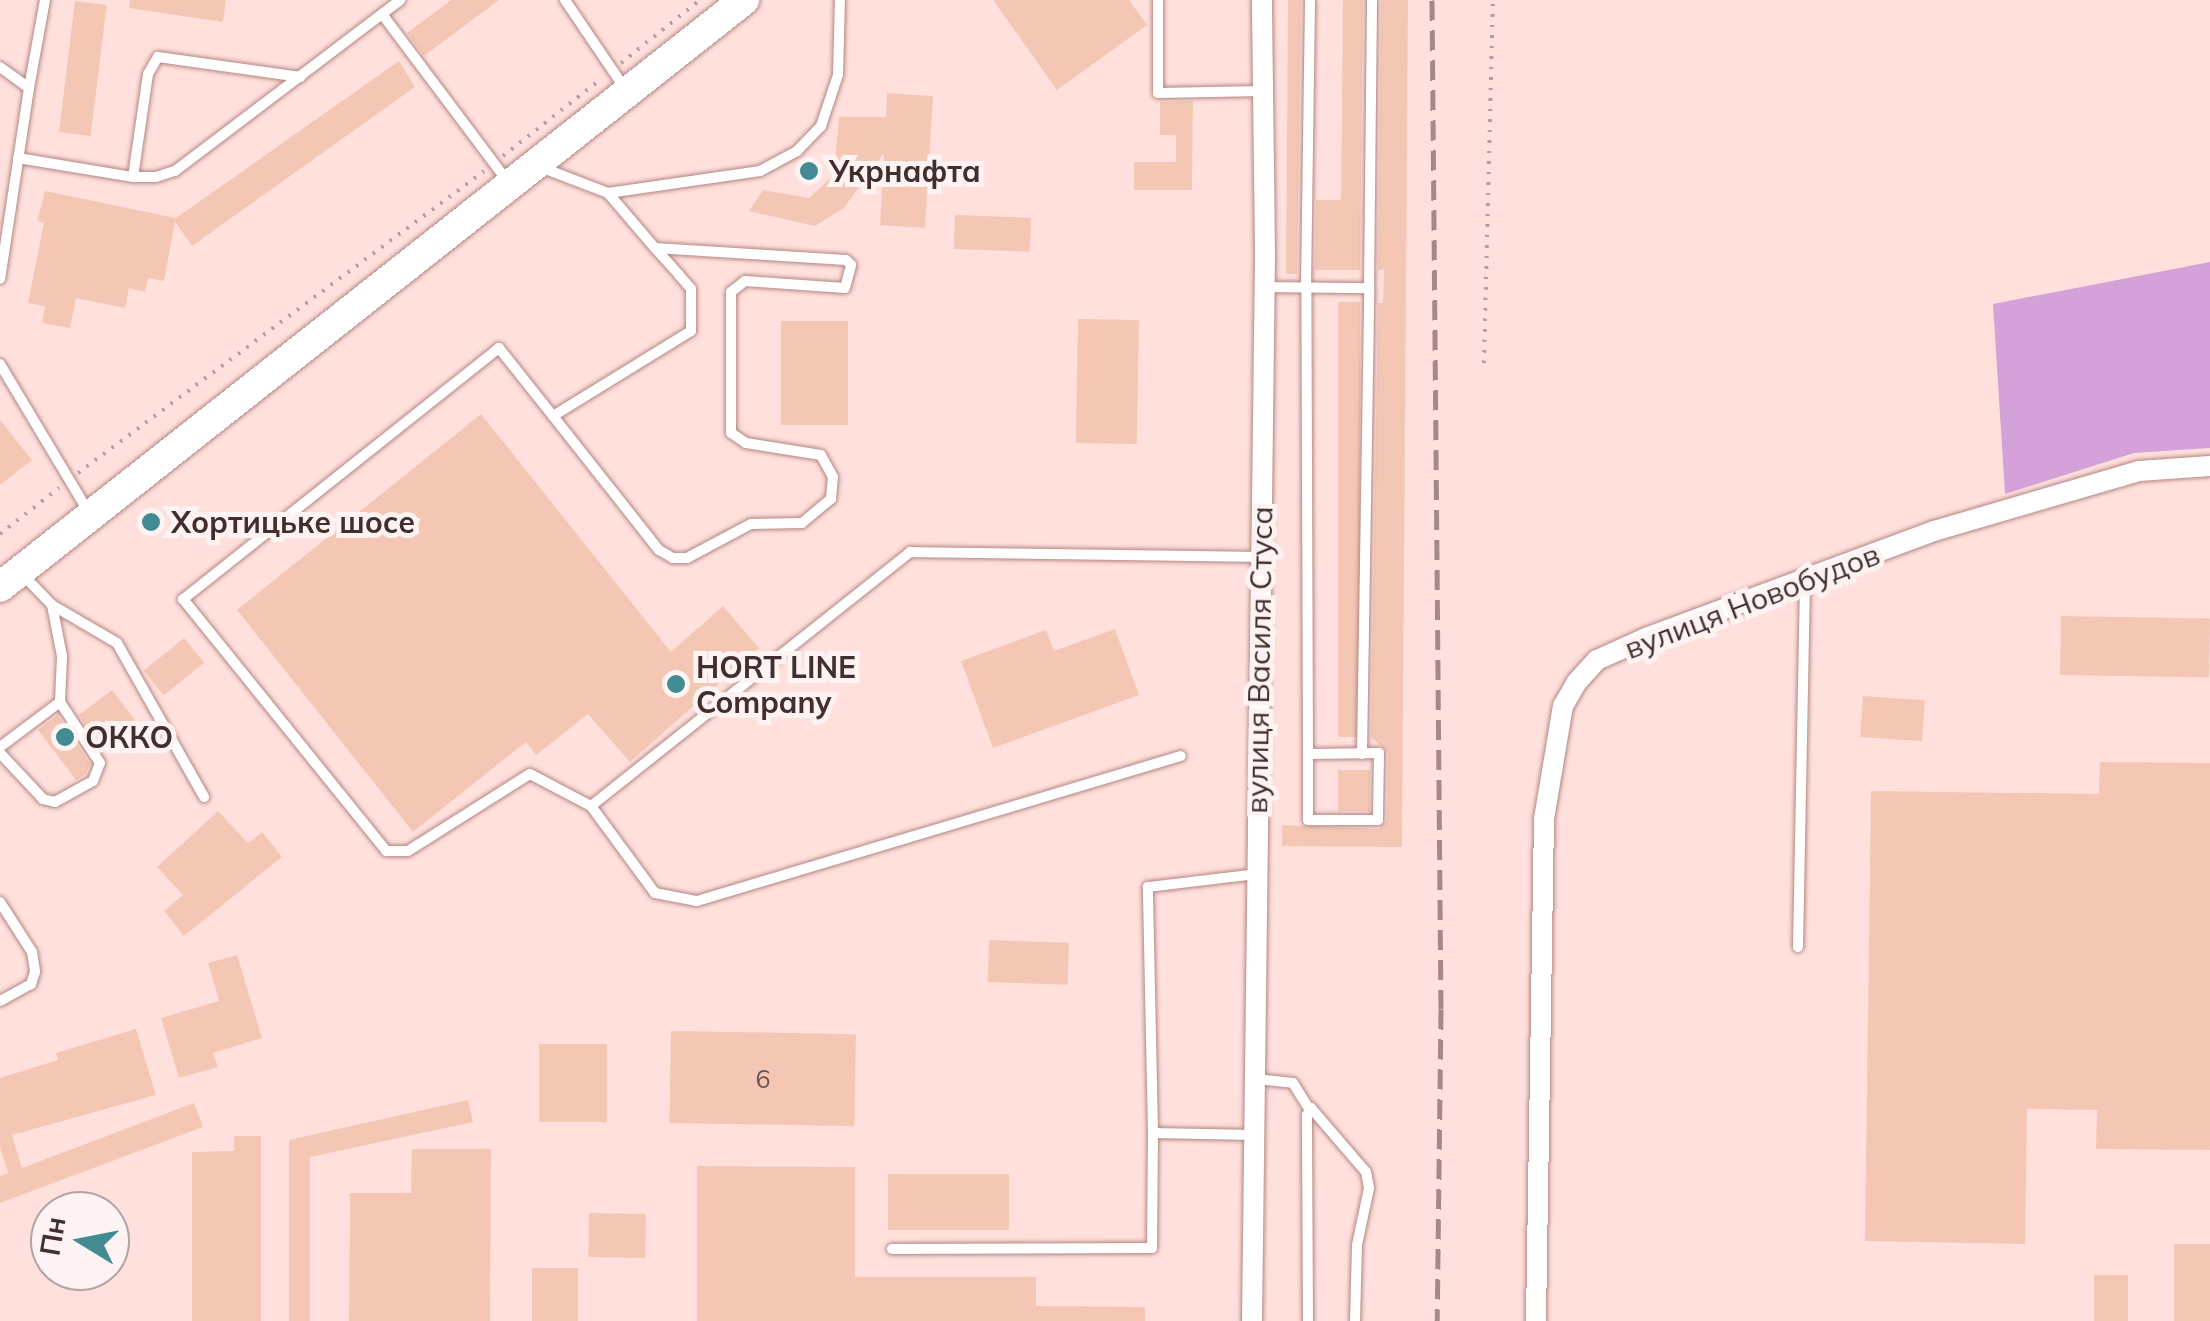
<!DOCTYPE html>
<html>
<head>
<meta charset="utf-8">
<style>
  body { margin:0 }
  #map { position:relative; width:2210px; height:1321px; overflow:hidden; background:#ffe0dd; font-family:Mulish,sans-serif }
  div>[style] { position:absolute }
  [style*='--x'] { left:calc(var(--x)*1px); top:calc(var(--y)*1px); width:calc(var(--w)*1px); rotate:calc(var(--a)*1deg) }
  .green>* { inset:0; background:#d4a2d8 }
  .building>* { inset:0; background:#f4c7b4; transform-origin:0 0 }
  .path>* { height:4px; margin-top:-2px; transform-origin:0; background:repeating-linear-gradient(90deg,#b69c9a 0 2.5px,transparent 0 10.5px) }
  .roads { filter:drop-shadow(0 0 2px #b48682) drop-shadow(0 0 2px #b48682) }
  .service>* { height:10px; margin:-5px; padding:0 5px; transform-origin:5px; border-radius:5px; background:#fff }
  .minor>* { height:20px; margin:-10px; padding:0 10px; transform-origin:10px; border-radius:10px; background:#fff }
  .primary>* { height:30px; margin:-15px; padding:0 15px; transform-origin:15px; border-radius:15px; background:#fff }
  .rail>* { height:5px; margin-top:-2.5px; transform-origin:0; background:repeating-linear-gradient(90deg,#a38a88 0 20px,transparent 0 30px) }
  .dots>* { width:28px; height:28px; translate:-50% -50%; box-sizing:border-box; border:5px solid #fdf3f2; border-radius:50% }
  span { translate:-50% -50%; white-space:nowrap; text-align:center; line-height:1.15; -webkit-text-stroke:10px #fdf3f2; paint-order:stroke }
  .number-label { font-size:25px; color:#6e544f }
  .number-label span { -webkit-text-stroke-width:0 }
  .poi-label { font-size:30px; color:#412e2d; font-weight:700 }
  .left { translate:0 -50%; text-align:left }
  .street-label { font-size:30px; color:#412e2d }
  .north { position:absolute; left:30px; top:1191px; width:100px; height:100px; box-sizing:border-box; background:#fdf3f2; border:2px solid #b2a4a3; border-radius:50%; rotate:280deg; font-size:28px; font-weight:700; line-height:40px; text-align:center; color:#412e2d }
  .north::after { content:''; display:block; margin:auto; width:35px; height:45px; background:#438b92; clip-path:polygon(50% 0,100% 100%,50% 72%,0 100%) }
</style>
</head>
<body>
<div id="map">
  <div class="green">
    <div style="clip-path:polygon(2210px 262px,2210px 448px,2134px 453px,2005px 494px,1993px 304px)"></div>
  </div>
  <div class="building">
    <div style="clip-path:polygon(130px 0,226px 0,223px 22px,129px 8px)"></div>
    <div style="clip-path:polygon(451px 0,499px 0,424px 56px,407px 33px)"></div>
    <div style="clip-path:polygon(993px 0,1129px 0,1147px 25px,1057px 90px)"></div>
    <div style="clip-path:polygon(1288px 0,1301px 0,1297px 274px,1286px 274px)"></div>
    <div style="clip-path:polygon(1343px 0,1363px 0,1360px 270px,1315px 270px,1316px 200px,1341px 200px)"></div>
    <div style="clip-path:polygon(1381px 0,1408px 0,1402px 847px,1282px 846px,1282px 825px,1378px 829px,1387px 820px,1388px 752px,1371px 737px,1378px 303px,1383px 303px,1384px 270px,1378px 270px)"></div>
    <div style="left:75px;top:1px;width:32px;height:132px;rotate:7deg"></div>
    <div style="clip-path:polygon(399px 61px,415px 87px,192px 246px,175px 222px,164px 281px,148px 278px,145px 292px,129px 288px,125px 308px,76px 298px,70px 328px,42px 323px,45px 306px,28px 303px,44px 223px,37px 221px,45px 191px,176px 218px)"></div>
    <div style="clip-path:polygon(887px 93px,933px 96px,925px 228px,880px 225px,884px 153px,844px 208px,815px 226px,749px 211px,763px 190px,809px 198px,834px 175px,839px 117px,886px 117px)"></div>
    <div style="clip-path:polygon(1193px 101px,1192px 190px,1134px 190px,1134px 162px,1176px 162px,1176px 135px,1160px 135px,1160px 102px)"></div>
    <div style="left:955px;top:215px;width:76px;height:34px;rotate:2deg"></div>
    <div style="left:1338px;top:302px;width:22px;height:435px"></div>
    <div style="left:1078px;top:319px;width:61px;height:124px;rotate:1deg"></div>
    <div style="left:781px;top:321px;width:67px;height:104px"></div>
    <div style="clip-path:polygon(481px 414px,671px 652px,723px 606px,759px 648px,630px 762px,588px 714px,536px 755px,526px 742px,413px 832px,237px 610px)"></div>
    <div style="clip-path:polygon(0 420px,32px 460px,0 485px)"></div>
    <div style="left:2061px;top:616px;width:149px;height:59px;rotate:1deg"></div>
    <div style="clip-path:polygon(1115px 629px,1139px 695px,993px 748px,961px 661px,1046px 630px,1054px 651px)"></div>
    <div style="left:184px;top:638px;width:32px;height:52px;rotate:51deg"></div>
    <div style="clip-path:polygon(112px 690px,135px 720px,117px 734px,107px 720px,91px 733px,79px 715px)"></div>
    <div style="left:1863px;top:696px;width:62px;height:41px;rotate:4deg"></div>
    <div style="clip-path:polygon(58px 715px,90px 764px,86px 774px,76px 780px,38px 730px)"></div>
    <div style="clip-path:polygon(2100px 762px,2210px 763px,2210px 1150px,2096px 1149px,2097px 1110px,2027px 1109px,2025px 1244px,1865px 1241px,1871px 791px,2099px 794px)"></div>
    <div style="left:1338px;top:770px;width:32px;height:41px"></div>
    <div style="clip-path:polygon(218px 811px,248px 843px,262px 832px,282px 857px,184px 936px,164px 911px,183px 895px,157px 867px)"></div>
    <div style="left:989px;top:940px;width:80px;height:42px;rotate:2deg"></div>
    <div style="clip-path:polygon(237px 955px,262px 1038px,213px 1053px,218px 1067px,179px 1078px,161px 1018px,219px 1001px,208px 963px)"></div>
    <div style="clip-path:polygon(136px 1029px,156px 1095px,12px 1135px,22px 1168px,194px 1103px,203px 1127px,0 1203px,0 1176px,8px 1173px,0 1147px,0 1078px,58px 1060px,56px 1053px)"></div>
    <div style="left:671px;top:1031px;width:185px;height:92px;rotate:1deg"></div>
    <div style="left:539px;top:1044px;width:68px;height:78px"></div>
    <div style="clip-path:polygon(468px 1100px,473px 1122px,310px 1157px,310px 1321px,289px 1321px,289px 1140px)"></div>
    <div style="clip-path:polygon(234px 1136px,261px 1136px,261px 1321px,192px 1321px,192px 1152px,234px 1151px)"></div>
    <div style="clip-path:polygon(412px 1149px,491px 1149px,490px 1321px,349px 1321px,350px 1193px,411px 1193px)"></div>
    <div style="clip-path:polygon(697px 1166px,855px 1167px,855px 1277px,1036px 1277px,1036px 1306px,1145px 1307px,1145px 1321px,697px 1321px)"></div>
    <div style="left:888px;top:1174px;width:121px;height:56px"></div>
    <div style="left:589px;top:1213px;width:57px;height:44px;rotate:1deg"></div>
    <div style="left:2174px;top:1244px;width:36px;height:77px"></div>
    <div style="left:532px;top:1268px;width:46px;height:53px"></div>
    <div style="left:2094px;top:1275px;width:34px;height:46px"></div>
  </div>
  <div class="path">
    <div style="--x:621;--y:63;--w:101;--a:-38.6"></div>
    <div style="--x:503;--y:156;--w:126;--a:-38.2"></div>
    <div style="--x:1484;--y:363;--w:363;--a:-88.6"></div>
    <div style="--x:78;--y:473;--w:506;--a:-36.64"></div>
    <div style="--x:0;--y:534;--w:75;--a:-37.9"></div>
  </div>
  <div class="roads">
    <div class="service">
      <div style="--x:565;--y:0;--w:109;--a:55.9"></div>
      <div style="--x:1158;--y:0;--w:93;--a:90"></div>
      <div style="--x:1158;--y:93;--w:105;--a:-1.1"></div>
      <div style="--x:382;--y:14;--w:210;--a:53.1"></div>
      <div style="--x:0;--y:67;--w:36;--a:36"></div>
      <div style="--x:29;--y:88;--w:193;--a:98.6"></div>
      <div style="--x:29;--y:88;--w:89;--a:-79.7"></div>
      <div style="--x:18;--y:158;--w:117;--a:9.4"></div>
      <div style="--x:133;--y:177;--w:23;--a:0"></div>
      <div style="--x:156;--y:177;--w:20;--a:-18"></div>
      <div style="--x:175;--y:171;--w:283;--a:-37.2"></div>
      <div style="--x:543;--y:168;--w:70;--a:21"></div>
      <div style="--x:608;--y:193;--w:154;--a:-8.2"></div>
      <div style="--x:760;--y:171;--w:42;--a:-28.4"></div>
      <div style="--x:797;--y:151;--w:35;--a:-46"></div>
      <div style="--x:821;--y:126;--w:54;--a:-71.6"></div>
      <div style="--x:838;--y:75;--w:75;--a:-88.5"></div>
      <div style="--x:133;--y:177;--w:104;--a:-81.7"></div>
      <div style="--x:148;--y:74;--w:20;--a:-60"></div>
      <div style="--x:158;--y:57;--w:144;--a:8"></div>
      <div style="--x:608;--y:193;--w:72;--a:49.5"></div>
      <div style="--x:655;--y:248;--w:36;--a:48"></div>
      <div style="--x:679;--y:275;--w:18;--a:49"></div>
      <div style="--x:691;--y:289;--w:42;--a:90"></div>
      <div style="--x:691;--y:331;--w:162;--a:148.4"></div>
      <div style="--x:553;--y:416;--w:171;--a:51.7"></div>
      <div style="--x:659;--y:550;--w:16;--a:30"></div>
      <div style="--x:673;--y:558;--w:14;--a:0"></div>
      <div style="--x:687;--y:558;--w:72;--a:-28"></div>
      <div style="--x:751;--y:524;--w:51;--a:-1.1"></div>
      <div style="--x:802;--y:523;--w:38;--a:-40"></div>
      <div style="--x:831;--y:499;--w:22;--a:-85"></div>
      <div style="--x:833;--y:477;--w:25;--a:-119"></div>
      <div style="--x:821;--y:455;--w:76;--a:-170.9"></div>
      <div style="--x:746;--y:443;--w:18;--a:-146"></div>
      <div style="--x:731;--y:433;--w:141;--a:-90"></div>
      <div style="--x:731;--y:292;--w:18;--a:-38"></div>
      <div style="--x:745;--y:281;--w:100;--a:4"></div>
      <div style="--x:845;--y:288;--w:24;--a:-75"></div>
      <div style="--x:851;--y:265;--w:7;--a:-135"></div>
      <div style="--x:846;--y:260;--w:191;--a:-176.4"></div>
      <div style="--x:1265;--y:287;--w:104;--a:0.6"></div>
      <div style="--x:1369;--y:288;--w:288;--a:-89.4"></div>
      <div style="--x:0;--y:364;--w:171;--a:59.1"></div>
      <div style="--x:553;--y:416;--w:87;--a:-128.5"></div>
      <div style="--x:499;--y:348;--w:404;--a:141.5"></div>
      <div style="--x:183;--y:599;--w:324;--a:51.1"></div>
      <div style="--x:386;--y:851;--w:22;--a:0"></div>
      <div style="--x:408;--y:851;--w:144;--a:-32.3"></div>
      <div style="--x:530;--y:774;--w:69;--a:27.7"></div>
      <div style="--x:591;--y:806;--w:108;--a:53.7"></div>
      <div style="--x:655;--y:893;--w:43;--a:10.8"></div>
      <div style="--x:697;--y:901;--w:505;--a:-16.68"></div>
      <div style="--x:24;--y:576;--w:40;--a:46"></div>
      <div style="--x:52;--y:605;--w:75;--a:30.3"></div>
      <div style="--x:117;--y:643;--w:177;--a:60.5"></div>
      <div style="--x:0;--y:747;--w:75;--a:-36.9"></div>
      <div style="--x:0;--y:753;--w:63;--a:46.9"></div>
      <div style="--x:43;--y:799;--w:12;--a:14"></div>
      <div style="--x:55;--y:802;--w:43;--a:-28.9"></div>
      <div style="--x:93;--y:781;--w:19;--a:-69"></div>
      <div style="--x:100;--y:763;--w:73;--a:-123.3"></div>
      <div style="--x:60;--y:702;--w:46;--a:-87.5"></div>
      <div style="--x:62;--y:656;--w:52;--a:-101.1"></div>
      <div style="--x:1308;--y:754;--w:71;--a:-0.8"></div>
      <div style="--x:1379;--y:753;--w:67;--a:90.9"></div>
      <div style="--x:1378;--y:820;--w:70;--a:180"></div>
      <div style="--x:1308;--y:820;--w:66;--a:-90"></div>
      <div style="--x:1308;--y:754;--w:467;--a:-90.2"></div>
      <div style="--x:1306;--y:287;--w:287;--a:-89.2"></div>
      <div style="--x:1362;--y:754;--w:466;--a:-89.1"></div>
      <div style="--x:591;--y:806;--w:408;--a:-38.5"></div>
      <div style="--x:910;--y:552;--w:350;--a:0.8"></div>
      <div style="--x:0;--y:902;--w:59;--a:57.4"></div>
      <div style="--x:32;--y:952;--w:20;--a:81"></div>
      <div style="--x:35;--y:972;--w:13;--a:108"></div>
      <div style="--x:31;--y:984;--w:35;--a:151"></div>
      <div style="--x:1798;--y:947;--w:364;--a:-88.9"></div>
      <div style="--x:1256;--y:1079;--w:37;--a:6"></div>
      <div style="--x:1293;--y:1083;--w:31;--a:58"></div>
      <div style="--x:1254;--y:1135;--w:101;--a:-178.9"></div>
      <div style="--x:1153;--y:1133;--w:246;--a:-91.2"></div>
      <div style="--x:1148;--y:887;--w:110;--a:-6.8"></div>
      <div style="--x:892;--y:1249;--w:260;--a:-0.2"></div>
      <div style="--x:1152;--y:1248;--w:115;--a:-89.5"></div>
      <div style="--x:1308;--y:1321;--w:206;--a:-90.3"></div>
      <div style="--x:1307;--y:1115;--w:8;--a:-60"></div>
      <div style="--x:1311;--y:1108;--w:84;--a:49.3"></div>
      <div style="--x:1366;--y:1172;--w:16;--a:79"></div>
      <div style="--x:1369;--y:1188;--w:58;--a:101.9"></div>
      <div style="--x:1357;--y:1245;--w:76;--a:91.5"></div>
    </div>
    <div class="minor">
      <div style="--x:1252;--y:1321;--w:1069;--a:-89.3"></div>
      <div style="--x:1265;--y:252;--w:252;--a:-90.7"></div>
      <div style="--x:1536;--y:1321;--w:502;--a:-89.09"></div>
      <div style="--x:1544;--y:819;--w:115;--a:-80.5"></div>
      <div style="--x:1563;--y:706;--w:28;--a:-60"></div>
      <div style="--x:1577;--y:682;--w:30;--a:-48"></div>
      <div style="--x:1597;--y:660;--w:54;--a:-24.2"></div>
      <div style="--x:1646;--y:638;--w:307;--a:-20.4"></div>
      <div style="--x:1934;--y:531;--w:214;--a:-16.3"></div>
      <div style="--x:2139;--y:471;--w:71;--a:-4"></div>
    </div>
    <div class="primary">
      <div style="--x:0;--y:587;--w:948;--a:-38.27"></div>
    </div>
  </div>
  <div class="rail">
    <div style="--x:1432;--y:0;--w:1009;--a:89.49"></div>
    <div style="--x:1441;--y:1009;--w:312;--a:90.7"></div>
  </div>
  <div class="dots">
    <div style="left:809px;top:171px;background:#438b92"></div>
    <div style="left:151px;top:522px;background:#438b92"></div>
    <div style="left:676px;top:684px;background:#438b92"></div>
    <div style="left:65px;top:737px;background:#438b92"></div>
  </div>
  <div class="number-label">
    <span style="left:763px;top:1079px">6</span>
  </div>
  <div class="poi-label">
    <span class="left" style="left:829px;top:171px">Укрнафта</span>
    <span class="left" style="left:171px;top:522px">Хортицьке шосе</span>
    <span class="left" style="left:696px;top:684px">HORT LINE<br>Company</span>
    <span class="left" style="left:85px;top:737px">ОККО</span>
  </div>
  <div class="street-label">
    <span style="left:1752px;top:601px;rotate:-21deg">вулиця Новобудов</span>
    <span style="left:1259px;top:660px;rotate:-89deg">вулиця Василя Стуса</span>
  </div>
  <div class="north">Пн</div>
</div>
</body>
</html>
